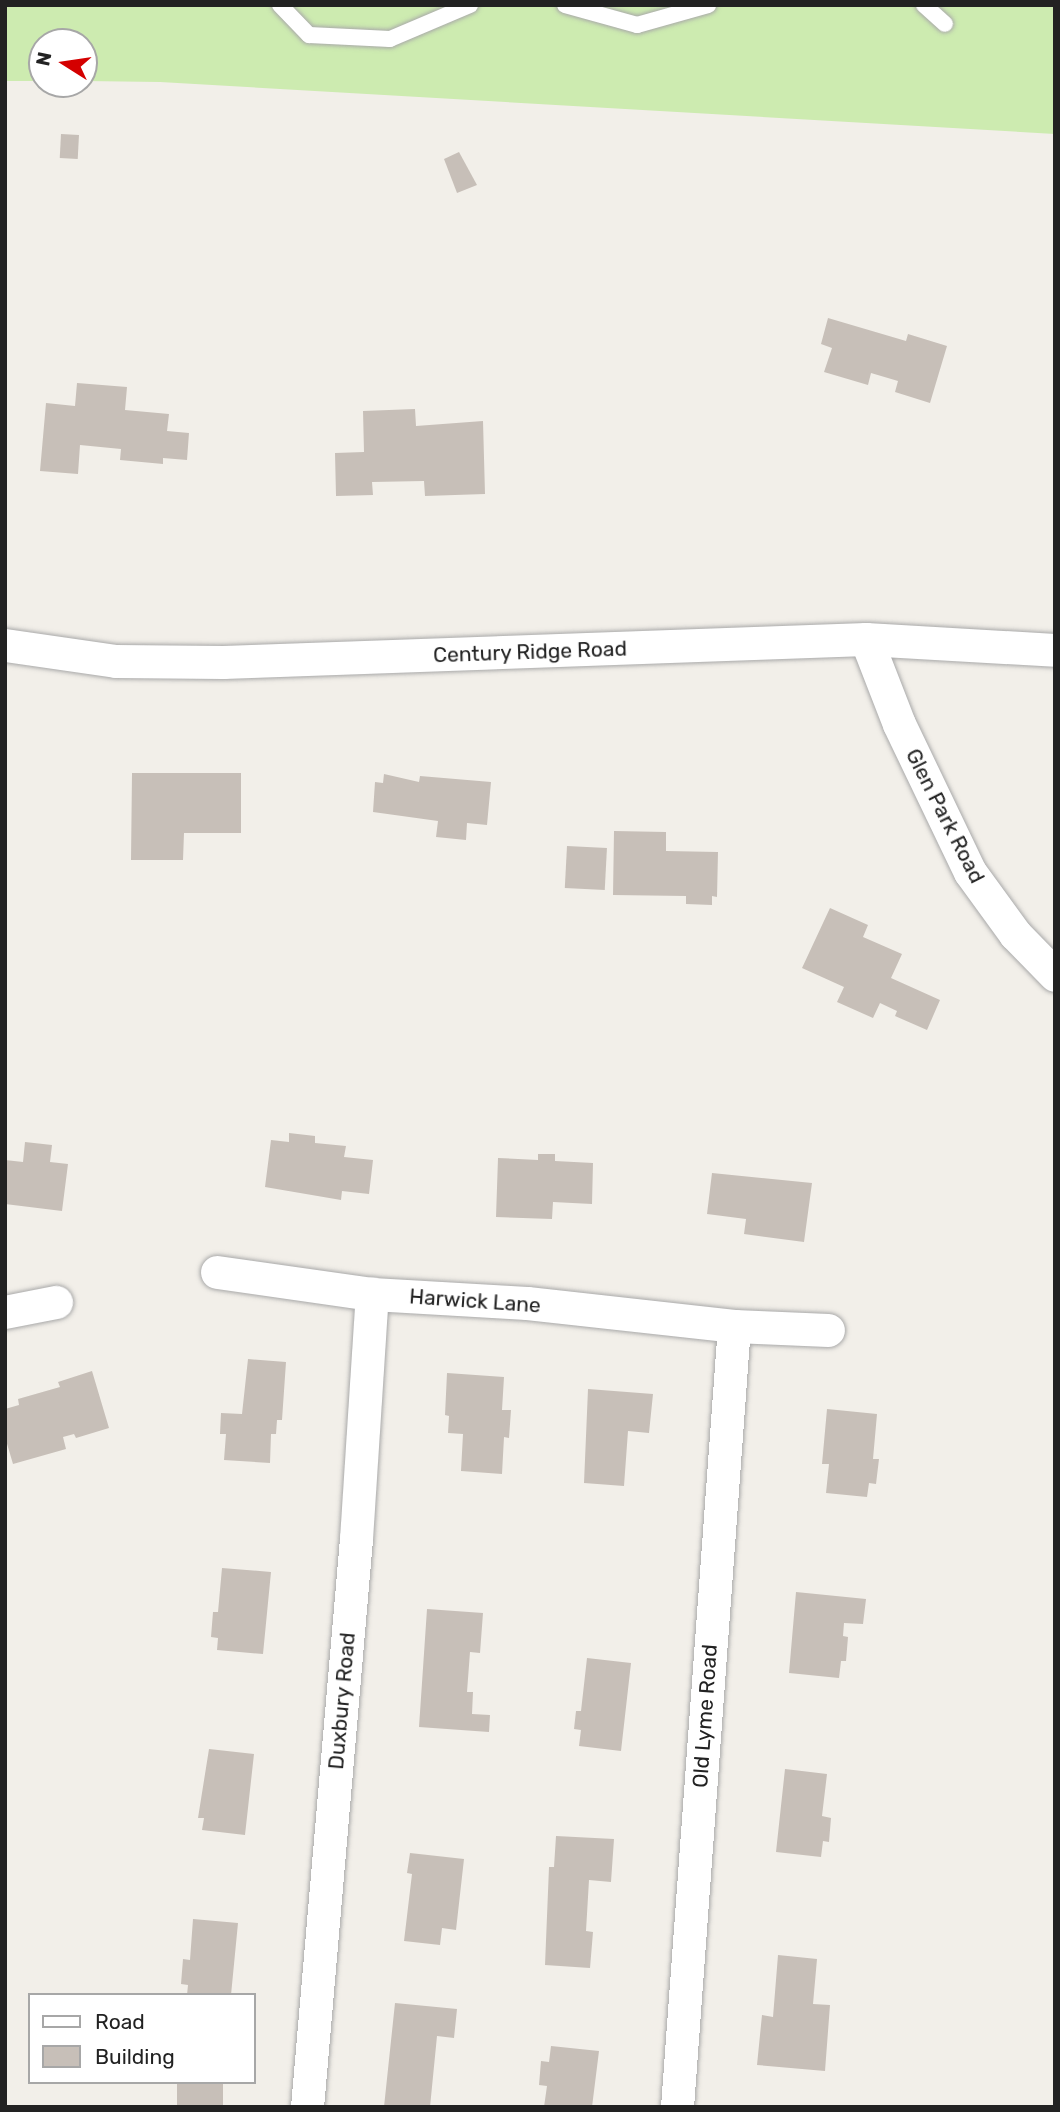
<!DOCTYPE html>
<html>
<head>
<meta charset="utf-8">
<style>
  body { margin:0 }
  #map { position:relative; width:1060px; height:2112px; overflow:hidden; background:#f2efe9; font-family:Rubik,sans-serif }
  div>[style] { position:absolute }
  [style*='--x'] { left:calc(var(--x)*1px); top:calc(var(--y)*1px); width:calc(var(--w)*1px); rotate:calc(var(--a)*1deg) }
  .grass>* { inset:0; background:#cdebb0 }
  .building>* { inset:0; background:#c7bfb8; transform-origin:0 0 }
  .roads { filter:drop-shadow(0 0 2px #a9a9a9) drop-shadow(0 0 2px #a9a9a9) }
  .service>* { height:16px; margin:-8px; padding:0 8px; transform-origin:8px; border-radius:8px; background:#fff }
  .minor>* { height:33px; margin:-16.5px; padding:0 16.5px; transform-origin:16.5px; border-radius:16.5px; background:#fff }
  span { translate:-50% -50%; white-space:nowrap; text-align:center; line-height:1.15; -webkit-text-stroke:5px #fff; paint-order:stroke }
  .street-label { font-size:21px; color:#222 }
  .frame { position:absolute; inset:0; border:7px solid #222; pointer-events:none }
  .legend { position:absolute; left:28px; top:1993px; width:228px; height:91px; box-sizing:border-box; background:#fff; border:2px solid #a7a7a7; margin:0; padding:9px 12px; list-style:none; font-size:21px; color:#222 }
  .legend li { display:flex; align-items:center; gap:14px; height:35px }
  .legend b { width:35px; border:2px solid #a7a7a7 }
  .north { position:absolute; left:28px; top:28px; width:70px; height:70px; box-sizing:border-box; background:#fff; border:2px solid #a7a7a7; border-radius:50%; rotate:282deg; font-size:19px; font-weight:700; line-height:28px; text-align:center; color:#222 }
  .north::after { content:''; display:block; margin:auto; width:24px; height:32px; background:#d40000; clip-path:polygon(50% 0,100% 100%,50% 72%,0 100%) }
</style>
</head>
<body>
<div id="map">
  <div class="grass">
    <div style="clip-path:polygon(5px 5px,1055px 5px,1055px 134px,160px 82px,84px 81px,84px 42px,42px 42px,42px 81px,5px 81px)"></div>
  </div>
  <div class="building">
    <div style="left:61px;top:134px;width:18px;height:24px;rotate:3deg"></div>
    <div style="clip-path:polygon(459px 152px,477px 185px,457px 193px,444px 159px)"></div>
    <div style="clip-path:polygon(828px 318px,906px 341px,908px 334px,947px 346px,930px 403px,895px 392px,898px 381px,871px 373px,868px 385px,824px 372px,832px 348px,821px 344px)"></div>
    <div style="clip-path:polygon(77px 383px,127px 387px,125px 410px,169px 414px,167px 431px,189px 433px,187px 460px,163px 458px,163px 464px,120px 460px,121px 449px,80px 445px,78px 474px,40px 471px,46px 403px,75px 406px)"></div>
    <div style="clip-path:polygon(415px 409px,416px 426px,483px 421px,485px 494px,425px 496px,424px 481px,372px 482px,373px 495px,336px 496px,335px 453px,364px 452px,363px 411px)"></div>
    <div style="clip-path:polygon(132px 773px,241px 773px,241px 833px,184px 833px,183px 860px,131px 860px)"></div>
    <div style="clip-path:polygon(384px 774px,419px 782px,420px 776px,491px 782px,487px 825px,467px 823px,466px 840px,436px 837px,438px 821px,373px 812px,375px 782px,383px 783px)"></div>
    <div style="clip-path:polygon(614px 831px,666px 832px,666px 851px,718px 852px,717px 897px,712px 896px,712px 905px,686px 904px,686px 896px,613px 895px)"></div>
    <div style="left:567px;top:846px;width:40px;height:42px;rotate:3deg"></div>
    <div style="clip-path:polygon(830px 908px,868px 925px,863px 937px,902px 954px,891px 978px,940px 1000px,927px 1030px,895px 1016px,897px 1011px,880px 1003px,873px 1018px,837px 1002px,844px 987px,802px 968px)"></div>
    <div style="clip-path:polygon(289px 1133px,315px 1136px,315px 1143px,346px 1146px,344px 1157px,373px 1160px,369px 1194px,342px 1191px,341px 1200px,265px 1187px,271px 1140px,289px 1142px)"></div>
    <div style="clip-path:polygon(25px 1142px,52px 1145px,50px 1162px,68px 1164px,62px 1211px,5px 1204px,5px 1160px,23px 1162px)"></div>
    <div style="clip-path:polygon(538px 1154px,555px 1154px,555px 1161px,593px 1163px,592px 1204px,553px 1202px,552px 1219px,496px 1217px,498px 1158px,538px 1160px)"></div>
    <div style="clip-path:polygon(712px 1173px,812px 1183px,804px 1242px,744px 1234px,746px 1219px,707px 1214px)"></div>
    <div style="clip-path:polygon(248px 1359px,286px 1362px,282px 1420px,277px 1420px,276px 1434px,271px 1434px,270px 1463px,224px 1460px,226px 1434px,220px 1434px,221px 1413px,242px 1414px)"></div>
    <div style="clip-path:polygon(92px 1371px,109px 1428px,76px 1438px,74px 1434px,63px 1437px,66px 1449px,13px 1464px,5px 1437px,5px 1409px,19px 1405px,18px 1399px,60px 1387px,58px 1382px)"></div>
    <div style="clip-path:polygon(447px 1373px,504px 1377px,502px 1410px,511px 1410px,509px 1438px,504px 1437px,502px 1474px,461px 1471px,463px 1434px,448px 1433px,449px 1416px,445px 1415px)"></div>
    <div style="clip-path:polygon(588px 1389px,653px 1394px,649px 1433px,628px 1431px,624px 1486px,584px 1483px)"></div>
    <div style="clip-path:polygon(827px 1409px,877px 1414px,873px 1459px,879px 1459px,876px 1484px,869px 1483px,867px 1497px,826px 1493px,829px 1464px,822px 1464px)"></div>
    <div style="clip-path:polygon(222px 1568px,271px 1572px,263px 1654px,217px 1650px,218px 1638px,211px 1637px,213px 1612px,218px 1612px)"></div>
    <div style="clip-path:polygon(796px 1592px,866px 1599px,863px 1624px,844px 1623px,843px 1636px,848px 1637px,846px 1661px,841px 1661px,839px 1678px,789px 1673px)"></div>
    <div style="clip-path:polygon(427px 1609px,483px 1613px,480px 1653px,470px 1652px,467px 1692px,473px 1692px,472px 1714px,490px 1715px,489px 1732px,419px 1727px)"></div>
    <div style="clip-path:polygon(587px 1658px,631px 1663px,621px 1751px,579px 1746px,581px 1730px,574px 1729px,576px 1711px,581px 1711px)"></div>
    <div style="clip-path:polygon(209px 1749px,254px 1754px,245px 1835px,202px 1830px,204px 1818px,198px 1818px)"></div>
    <div style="clip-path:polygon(785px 1769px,827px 1774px,822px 1816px,831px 1818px,829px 1842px,823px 1841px,821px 1857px,776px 1852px)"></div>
    <div style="clip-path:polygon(556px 1836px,614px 1839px,611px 1882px,589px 1880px,586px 1931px,593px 1932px,590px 1968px,545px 1965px,549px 1867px,554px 1867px)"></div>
    <div style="clip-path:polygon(410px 1853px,464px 1859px,456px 1930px,442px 1928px,440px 1945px,404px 1941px,412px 1874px,407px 1873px)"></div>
    <div style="clip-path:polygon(193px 1919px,238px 1923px,231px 1995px,187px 1995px,188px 1985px,181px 1984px,183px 1959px,190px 1960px)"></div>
    <div style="clip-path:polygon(778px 1955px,817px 1959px,813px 2004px,830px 2005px,825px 2071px,757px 2065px,762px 2015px,773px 2017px)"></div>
    <div style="clip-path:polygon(395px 2003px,457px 2009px,454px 2038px,437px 2036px,430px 2107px,384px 2107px)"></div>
    <div style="clip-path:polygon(551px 2046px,599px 2051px,592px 2107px,544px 2107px,547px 2086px,539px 2085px,541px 2061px,549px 2062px)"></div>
    <div style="left:177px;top:2082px;width:46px;height:25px"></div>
  </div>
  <div class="roads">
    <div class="service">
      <div style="--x:280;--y:5;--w:42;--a:46"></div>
      <div style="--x:309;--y:35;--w:81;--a:2.8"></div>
      <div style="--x:390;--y:39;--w:87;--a:-23"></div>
      <div style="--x:565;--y:5;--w:75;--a:15.5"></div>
      <div style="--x:637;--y:25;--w:74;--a:-15.7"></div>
      <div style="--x:924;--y:5;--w:28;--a:42"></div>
    </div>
    <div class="minor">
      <div style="--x:866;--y:639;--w:91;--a:68.8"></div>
      <div style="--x:899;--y:724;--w:164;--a:64.4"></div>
      <div style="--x:970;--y:872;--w:77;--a:54"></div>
      <div style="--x:1015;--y:934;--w:57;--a:45.7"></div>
      <div style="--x:5;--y:645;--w:112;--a:8.2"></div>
      <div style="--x:116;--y:661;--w:107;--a:0.5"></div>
      <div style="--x:223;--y:662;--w:643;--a:-2.05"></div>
      <div style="--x:866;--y:639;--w:189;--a:3.3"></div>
      <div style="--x:217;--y:1272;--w:157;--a:8.1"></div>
      <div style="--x:372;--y:1294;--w:155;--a:3.3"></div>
      <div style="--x:527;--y:1303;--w:208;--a:6.3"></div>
      <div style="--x:734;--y:1326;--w:94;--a:2.4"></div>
      <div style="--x:5;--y:1312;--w:52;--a:-11.1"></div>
      <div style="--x:307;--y:2107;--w:570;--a:-85.07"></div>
      <div style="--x:356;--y:1539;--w:246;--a:-86.3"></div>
      <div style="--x:677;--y:2107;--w:783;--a:-85.83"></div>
    </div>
  </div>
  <div class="street-label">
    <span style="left:530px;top:652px;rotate:-2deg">Century Ridge Road</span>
    <span style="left:945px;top:816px;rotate:63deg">Glen Park Road</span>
    <span style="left:475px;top:1301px;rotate:4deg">Harwick Lane</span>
    <span style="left:342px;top:1701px;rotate:-85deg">Duxbury Road</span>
    <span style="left:705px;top:1716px;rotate:-86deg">Old Lyme Road</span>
  </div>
  <div class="frame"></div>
  <ul class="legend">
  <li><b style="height:9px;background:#fff"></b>Road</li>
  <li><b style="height:19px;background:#c7bfb8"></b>Building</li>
  </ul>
  <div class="north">N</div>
</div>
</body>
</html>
